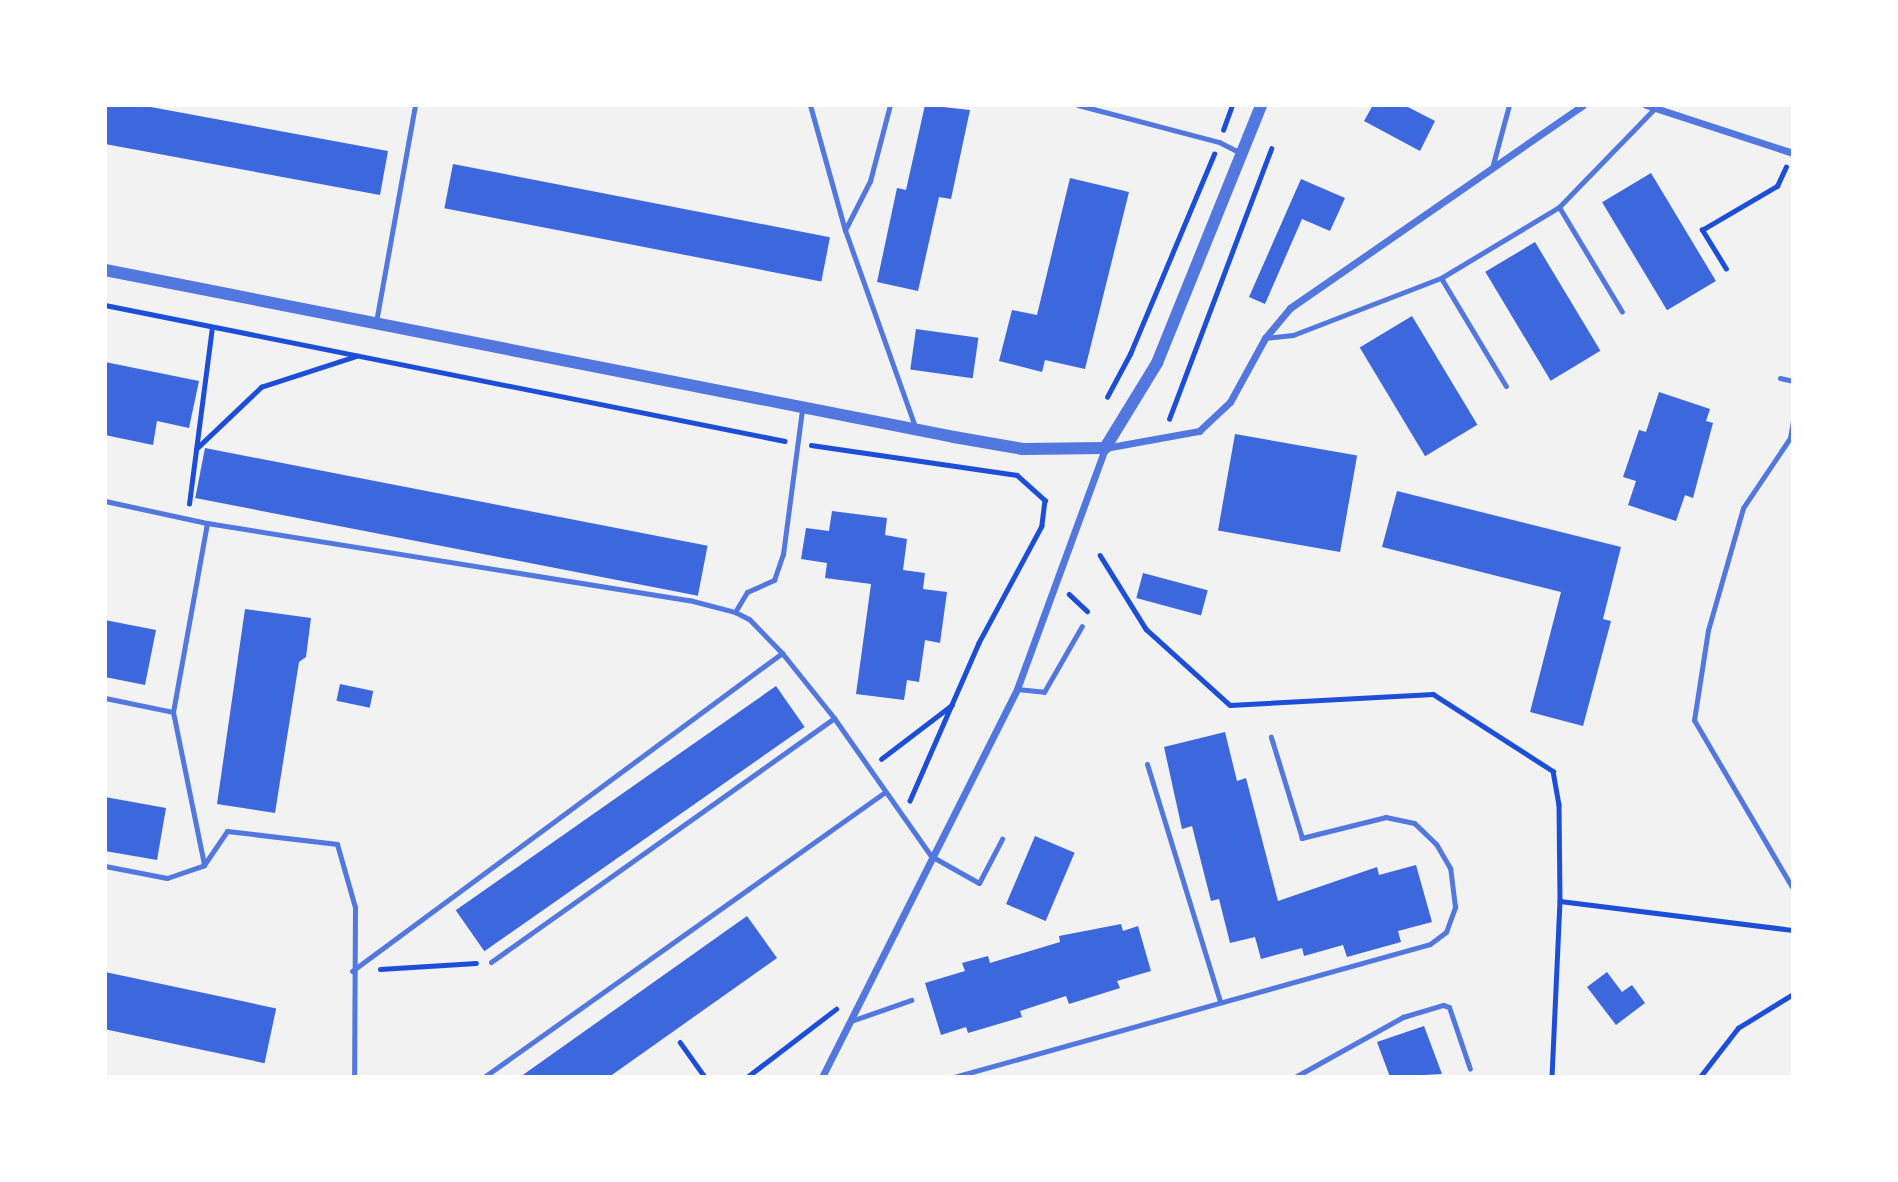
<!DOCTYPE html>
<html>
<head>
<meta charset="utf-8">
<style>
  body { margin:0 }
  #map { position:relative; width:1898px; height:1182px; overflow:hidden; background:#f2f2f2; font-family:"Fira Sans",sans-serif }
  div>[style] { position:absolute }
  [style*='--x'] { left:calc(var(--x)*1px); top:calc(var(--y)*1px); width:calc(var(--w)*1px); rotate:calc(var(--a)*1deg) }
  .building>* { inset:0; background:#3d67dc; transform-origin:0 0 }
  .path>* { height:4.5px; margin:-2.25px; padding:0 2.25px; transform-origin:2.25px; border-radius:2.25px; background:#1d4ed8 }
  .service>* { height:5px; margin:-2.5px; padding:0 2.5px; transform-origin:2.5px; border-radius:2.5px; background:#5277de }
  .minor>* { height:7px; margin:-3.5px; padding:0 3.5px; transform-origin:3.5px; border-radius:3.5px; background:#5277de }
  .tertiary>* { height:12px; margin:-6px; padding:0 6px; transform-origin:6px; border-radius:6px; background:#5277de }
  span { translate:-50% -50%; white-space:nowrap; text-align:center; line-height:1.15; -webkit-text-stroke:7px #fff; paint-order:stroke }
  .frame { position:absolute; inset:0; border:107px solid #fff; pointer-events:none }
</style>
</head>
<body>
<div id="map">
  <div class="building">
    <div style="clip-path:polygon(105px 105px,140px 105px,388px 151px,380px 195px,105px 144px)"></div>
    <div style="clip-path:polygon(925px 105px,970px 110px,951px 199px,939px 197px,918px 291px,877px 282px,897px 188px,906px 190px)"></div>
    <div style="clip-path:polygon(1373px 105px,1404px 105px,1435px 121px,1420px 151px,1364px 121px)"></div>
    <div style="left:453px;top:164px;width:384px;height:45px;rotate:11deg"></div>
    <div style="left:1651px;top:173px;width:126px;height:57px;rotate:59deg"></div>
    <div style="clip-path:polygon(1070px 178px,1129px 192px,1085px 369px,1045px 360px,1042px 372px,999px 361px,1012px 310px,1037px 315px)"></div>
    <div style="clip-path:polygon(1301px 179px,1345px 198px,1330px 231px,1302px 219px,1265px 304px,1249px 297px)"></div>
    <div style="left:1535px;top:242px;width:127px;height:58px;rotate:59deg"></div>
    <div style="left:1412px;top:316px;width:127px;height:61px;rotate:59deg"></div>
    <div style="left:916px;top:329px;width:63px;height:41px;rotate:8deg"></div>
    <div style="clip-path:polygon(105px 362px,199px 381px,189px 428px,157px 421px,153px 445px,105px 435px)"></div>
    <div style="clip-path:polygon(1659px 392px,1710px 409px,1706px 421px,1713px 423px,1693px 498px,1685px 495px,1676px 521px,1628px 505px,1636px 481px,1623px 477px,1639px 430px,1646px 432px)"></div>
    <div style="left:1235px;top:434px;width:124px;height:98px;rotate:10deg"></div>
    <div style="left:205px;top:448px;width:512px;height:51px;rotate:11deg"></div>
    <div style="clip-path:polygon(1397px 491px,1621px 547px,1603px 619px,1611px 621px,1583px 726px,1530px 712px,1561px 592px,1382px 547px)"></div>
    <div style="clip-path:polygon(832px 511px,887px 518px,885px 535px,907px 539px,903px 570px,925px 573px,923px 589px,947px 592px,940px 643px,925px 640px,919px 682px,907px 680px,904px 700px,856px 694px,871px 584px,825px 578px,827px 563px,801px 559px,806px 528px,829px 531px)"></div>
    <div style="left:1143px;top:573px;width:67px;height:26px;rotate:15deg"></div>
    <div style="clip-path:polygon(245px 609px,311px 618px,306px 657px,299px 662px,275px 813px,217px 804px)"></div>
    <div style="clip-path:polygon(105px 620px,156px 630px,145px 685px,105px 677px)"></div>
    <div style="left:340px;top:684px;width:34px;height:17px;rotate:12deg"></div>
    <div style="left:776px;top:686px;width:50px;height:391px;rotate:55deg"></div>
    <div style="clip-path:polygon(1225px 732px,1237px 781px,1246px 778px,1278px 901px,1377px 867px,1379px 875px,1416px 865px,1432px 922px,1398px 931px,1401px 942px,1347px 957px,1343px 945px,1304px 956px,1302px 948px,1261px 959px,1255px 937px,1230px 943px,1219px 899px,1211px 901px,1192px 826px,1182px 829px,1164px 747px)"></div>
    <div style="clip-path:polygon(105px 797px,166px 808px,157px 860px,105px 851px)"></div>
    <div style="left:1035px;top:836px;width:43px;height:74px;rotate:23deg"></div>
    <div style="clip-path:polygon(747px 916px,777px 958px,609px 1077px,520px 1077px)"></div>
    <div style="clip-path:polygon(1121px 924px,1123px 931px,1138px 926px,1151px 971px,1117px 981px,1120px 988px,1069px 1004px,1066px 996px,1020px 1011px,1022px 1017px,968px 1033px,966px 1027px,941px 1035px,925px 983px,965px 971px,962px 963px,988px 956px,990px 963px,1060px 942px,1059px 936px)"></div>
    <div style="left:105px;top:972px;width:175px;height:56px;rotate:12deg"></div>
    <div style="clip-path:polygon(1607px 972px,1622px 992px,1632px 985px,1645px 1003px,1616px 1025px,1587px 987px)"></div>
    <div style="clip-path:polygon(1424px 1026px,1442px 1074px,1390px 1077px,1377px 1042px)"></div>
  </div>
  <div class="path">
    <div style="--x:1223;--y:130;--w:27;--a:-70"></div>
    <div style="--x:1726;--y:269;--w:46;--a:-121.6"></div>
    <div style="--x:1702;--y:230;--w:87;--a:-30.4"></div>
    <div style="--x:1777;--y:186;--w:21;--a:-65"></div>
    <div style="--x:105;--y:305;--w:693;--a:11.31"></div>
    <div style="--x:1107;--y:397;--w:49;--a:-61.9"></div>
    <div style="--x:1130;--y:354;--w:217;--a:-67.2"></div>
    <div style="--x:1169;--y:419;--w:289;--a:-69.3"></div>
    <div style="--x:811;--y:445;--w:208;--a:8.3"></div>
    <div style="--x:1017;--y:475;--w:38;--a:42"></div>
    <div style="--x:1045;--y:500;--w:26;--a:97"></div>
    <div style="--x:1042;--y:526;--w:133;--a:118.3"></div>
    <div style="--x:979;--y:643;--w:172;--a:113.6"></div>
    <div style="--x:196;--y:449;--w:90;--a:-43.6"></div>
    <div style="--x:261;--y:387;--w:100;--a:-18.1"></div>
    <div style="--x:189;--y:504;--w:178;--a:-82.6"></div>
    <div style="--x:1100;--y:555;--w:87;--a:58.1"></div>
    <div style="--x:1146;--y:629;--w:113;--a:42.1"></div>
    <div style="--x:1230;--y:705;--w:203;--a:-3.1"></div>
    <div style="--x:1433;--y:694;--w:143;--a:32.7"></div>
    <div style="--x:1553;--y:771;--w:34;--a:80"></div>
    <div style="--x:1559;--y:804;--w:97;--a:89.4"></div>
    <div style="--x:1560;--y:901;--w:176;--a:92.6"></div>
    <div style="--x:1069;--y:594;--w:25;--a:43"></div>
    <div style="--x:881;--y:759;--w:89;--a:-37.3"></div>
    <div style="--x:1560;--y:901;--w:235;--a:7.1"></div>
    <div style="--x:380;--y:969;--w:96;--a:-3.6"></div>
    <div style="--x:680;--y:1042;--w:43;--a:54.5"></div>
    <div style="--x:747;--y:1077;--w:112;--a:-37.4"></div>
    <div style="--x:1700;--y:1077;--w:62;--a:-52.2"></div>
    <div style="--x:1738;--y:1028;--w:65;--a:-31.7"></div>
  </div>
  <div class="service">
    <div style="--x:810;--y:105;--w:130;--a:74.4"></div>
    <div style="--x:845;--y:230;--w:211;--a:70.4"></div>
    <div style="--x:1078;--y:105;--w:146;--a:14.7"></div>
    <div style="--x:1219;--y:142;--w:25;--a:27"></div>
    <div style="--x:1492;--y:168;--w:65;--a:-74.9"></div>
    <div style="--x:1559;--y:207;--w:122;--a:59"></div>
    <div style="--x:845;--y:230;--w:55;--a:-63"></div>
    <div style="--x:870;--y:181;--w:79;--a:-75.3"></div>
    <div style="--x:1441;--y:278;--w:126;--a:59"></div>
    <div style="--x:376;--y:322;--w:220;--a:-79.8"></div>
    <div style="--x:1265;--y:338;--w:28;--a:-6"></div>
    <div style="--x:1293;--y:335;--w:159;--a:-21.1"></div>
    <div style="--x:1441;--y:278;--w:138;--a:-31"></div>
    <div style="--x:1559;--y:207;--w:138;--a:-45.9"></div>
    <div style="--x:1780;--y:378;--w:13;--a:13"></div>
    <div style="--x:1793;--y:421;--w:17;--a:100"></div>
    <div style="--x:1790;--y:438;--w:84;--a:123.9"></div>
    <div style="--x:1743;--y:508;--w:127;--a:106"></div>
    <div style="--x:1708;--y:630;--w:91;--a:98.8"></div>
    <div style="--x:1694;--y:720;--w:196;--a:59.6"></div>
    <div style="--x:105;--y:501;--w:104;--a:12.2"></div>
    <div style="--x:207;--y:523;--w:488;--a:9.1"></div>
    <div style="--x:689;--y:600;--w:48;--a:14.6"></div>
    <div style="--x:735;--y:612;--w:16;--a:27"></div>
    <div style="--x:749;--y:619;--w:47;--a:45.9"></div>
    <div style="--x:782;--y:653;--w:83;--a:51.3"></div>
    <div style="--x:834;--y:718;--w:169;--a:54.9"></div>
    <div style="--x:931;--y:856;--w:55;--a:29.4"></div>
    <div style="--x:979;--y:883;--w:50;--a:-62.4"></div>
    <div style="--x:735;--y:612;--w:23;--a:-59"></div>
    <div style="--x:747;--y:592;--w:30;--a:-24"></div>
    <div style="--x:774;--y:580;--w:28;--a:-71"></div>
    <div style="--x:783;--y:554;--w:146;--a:-82.5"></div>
    <div style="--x:1017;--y:689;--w:27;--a:6"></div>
    <div style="--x:1044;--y:692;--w:76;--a:-60.1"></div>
    <div style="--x:105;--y:698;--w:69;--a:11.6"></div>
    <div style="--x:173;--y:712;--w:192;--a:-79.8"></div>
    <div style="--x:173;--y:712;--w:156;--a:78.5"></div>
    <div style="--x:1147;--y:764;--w:248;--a:72.9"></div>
    <div style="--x:105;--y:866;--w:63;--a:11"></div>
    <div style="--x:167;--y:878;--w:39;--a:-19"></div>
    <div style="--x:204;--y:865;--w:41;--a:-55.9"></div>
    <div style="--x:227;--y:831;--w:111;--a:6.7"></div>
    <div style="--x:337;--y:844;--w:66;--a:74.1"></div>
    <div style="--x:355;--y:907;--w:170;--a:90.3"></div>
    <div style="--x:491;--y:962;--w:421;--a:-35.4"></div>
    <div style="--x:352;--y:971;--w:535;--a:-36.48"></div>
    <div style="--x:851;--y:1021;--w:64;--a:-19.3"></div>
    <div style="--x:484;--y:1077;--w:492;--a:-35.4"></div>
    <div style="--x:954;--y:1077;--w:494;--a:-15.6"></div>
    <div style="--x:1430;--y:944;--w:20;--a:-37"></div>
    <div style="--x:1446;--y:932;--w:27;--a:-70"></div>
    <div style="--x:1455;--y:907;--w:39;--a:-97"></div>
    <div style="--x:1450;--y:868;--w:28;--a:-120"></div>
    <div style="--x:1436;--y:844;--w:30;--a:-136"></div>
    <div style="--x:1414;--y:823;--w:29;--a:-168"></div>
    <div style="--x:1386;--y:817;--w:87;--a:166"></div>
    <div style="--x:1302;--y:838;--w:106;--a:-107.1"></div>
    <div style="--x:1295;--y:1077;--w:124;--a:-29.1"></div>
    <div style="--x:1403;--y:1017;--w:42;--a:-16.7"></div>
    <div style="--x:1443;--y:1005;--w:6;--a:18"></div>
    <div style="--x:1449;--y:1007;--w:65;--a:71.3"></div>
  </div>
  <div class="minor">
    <div style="--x:1646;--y:105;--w:155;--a:18.1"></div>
    <div style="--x:822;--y:1077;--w:434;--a:-63.3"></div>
    <div style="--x:1017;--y:689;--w:257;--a:-69.9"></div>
    <div style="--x:1105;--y:448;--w:96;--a:-10.3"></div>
    <div style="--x:1199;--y:431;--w:42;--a:-43.1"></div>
    <div style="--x:1230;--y:402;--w:73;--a:-61.3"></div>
    <div style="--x:1265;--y:338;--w:39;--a:-50"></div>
    <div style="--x:1290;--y:308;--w:356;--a:-34.7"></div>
  </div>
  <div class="tertiary">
    <div style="--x:105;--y:270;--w:865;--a:11.13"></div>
    <div style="--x:954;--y:437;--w:70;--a:9.9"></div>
    <div style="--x:1023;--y:449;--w:82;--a:-0.7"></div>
    <div style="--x:1105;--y:448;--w:100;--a:-58.5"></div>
    <div style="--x:1157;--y:363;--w:278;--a:-68"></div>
  </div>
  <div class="frame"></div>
</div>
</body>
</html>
